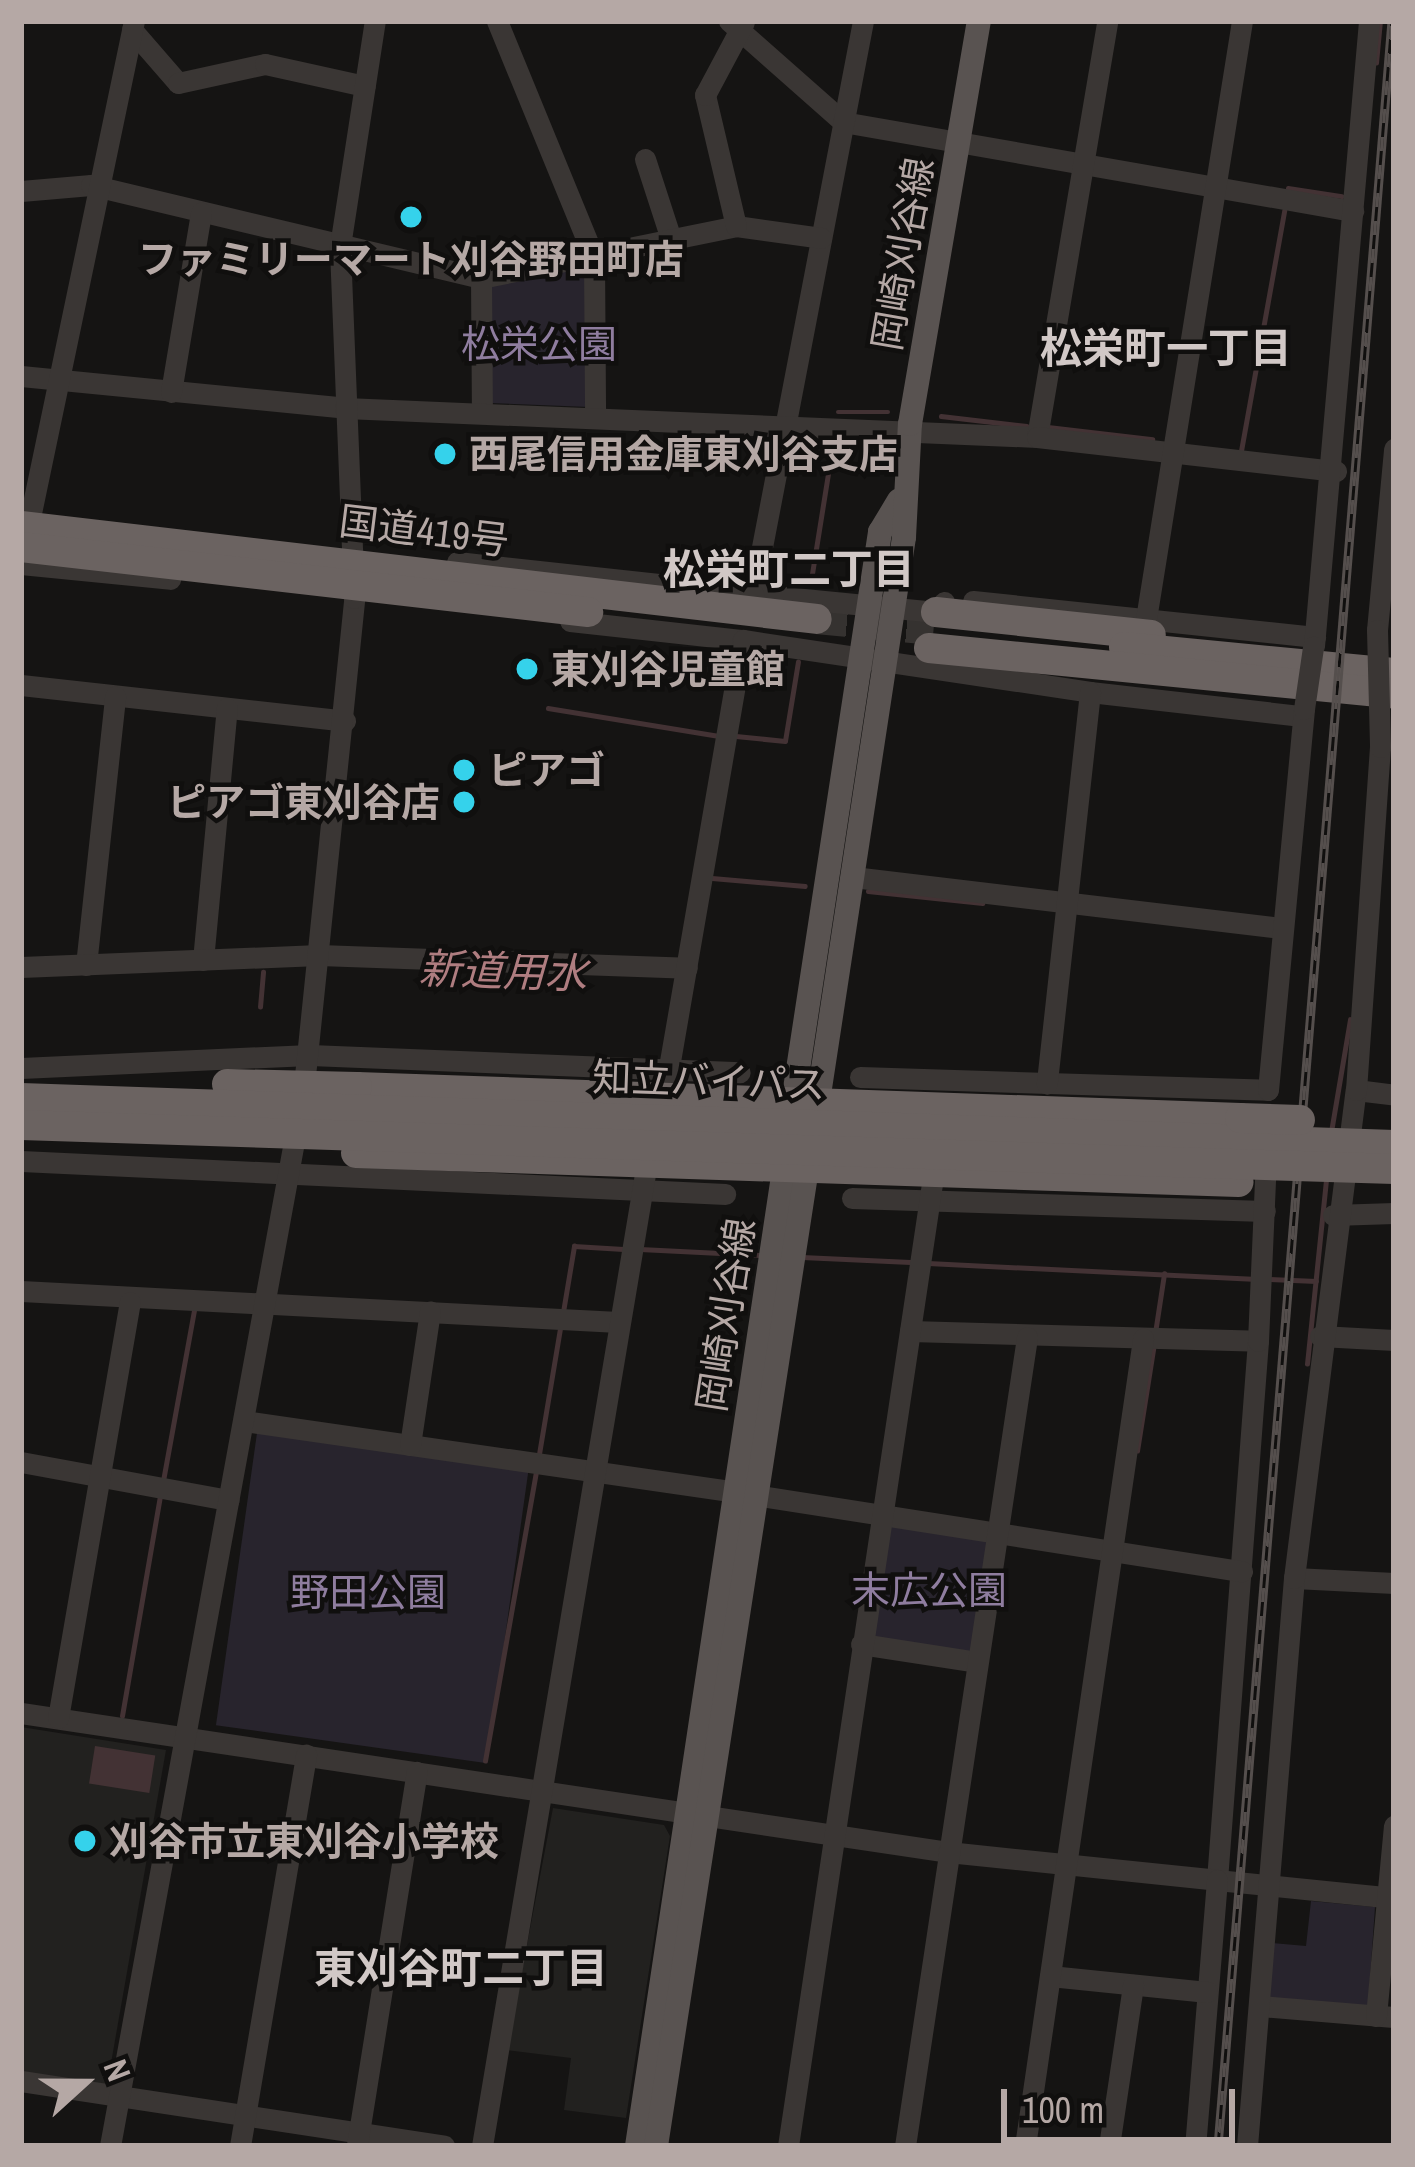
<!DOCTYPE html>
<html>
<head>
<meta charset="utf-8">
<style>
  body { margin:0 }
  #map { position:relative; width:1415px; height:2167px; overflow:hidden; background:#151413; font-family:"Archivo Narrow","Noto Sans JP",sans-serif }
  div>[style] { position:absolute }
  [style*='--x'] { left:calc(var(--x)*1px); top:calc(var(--y)*1px); width:calc(var(--w)*1px); rotate:calc(var(--a)*1deg) }
  .built>* { inset:0; background:#22211f }
  .green>* { inset:0; background:#28242d; transform-origin:0 0 }
  .water>* { inset:0; background:#433234; transform-origin:0 0 }
  .stream>* { height:4.5px; margin:-2.25px; padding:0 2.25px; transform-origin:2.25px; border-radius:2.25px; background:#433234 }
  .highway-tunnel>* { height:30px; margin-top:-15px; transform-origin:0; background:repeating-linear-gradient(90deg,#353230 0 30px,transparent 0 45px) }
  .minor>* { height:21px; margin:-10.5px; padding:0 10.5px; transform-origin:10.5px; border-radius:10.5px; background:#3a3634 }
  .major>* { height:24px; margin:-12px; padding:0 12px; transform-origin:12px; border-radius:12px; background:#595351 }
  .highway>* { height:30px; margin:-15px; padding:0 15px; transform-origin:15px; border-radius:15px; background:#6b6361 }
  .rail>* { height:9px; margin-top:-4.5px; transform-origin:0; background:repeating-linear-gradient(90deg,#100f0e 0 14px,#554f4d 0 28px); box-sizing:border-box; border-block:3px solid #554f4d }
  .minor-bridge>* { height:21px; margin:-10.5px; padding:0 10.5px; transform-origin:10.5px; border-radius:10.5px; background:#3a3634 }
  .highway-bridge>* { height:30px; margin:-15px; padding:0 15px; transform-origin:15px; border-radius:15px; background:#6b6361 }
  .dots>* { width:33px; height:33px; translate:-50% -50%; box-sizing:border-box; border:6px solid #100f0e; border-radius:50% }
  span { translate:-50% -50%; white-space:nowrap; text-align:center; line-height:1.15; -webkit-text-stroke:9px #100f0e; paint-order:stroke }
  .street-label { font-size:39px; color:#b5a8a5 }
  .poi-label { font-size:39px; color:#b5a8a5; font-weight:700 }
  .left { translate:0 -50%; text-align:left }
  .right { translate:-100% -50%; text-align:right }
  .park-label { font-size:39px; color:#8f7d9f }
  .neighbourhood-label { font-size:42px; color:#d1c8c6; font-weight:700 }
  .water-label { font-size:42px; color:#af7d80; font-style:italic }
  .frame { position:absolute; inset:0; border:24px solid #b5a8a5; pointer-events:none }
  .north { position:absolute; left:24px; top:2023px; width:120px; height:120px; -webkit-text-stroke:9px #100f0e; paint-order:stroke; rotate:69deg; font-size:33px; font-weight:700; line-height:48px; text-align:center; color:#b5a8a5 }
  .north::after { content:''; display:block; margin:auto; width:42px; height:54px; background:#b5a8a5; clip-path:polygon(50% 0,100% 100%,50% 72%,0 100%) }
  .scale { position:absolute; left:1001px; top:2089px; width:234px; height:54px; box-sizing:border-box; border:6px solid #b5a8a5; border-top:0; padding-left:15px; font-size:36px; line-height:42px; white-space:nowrap; color:#b5a8a5; -webkit-text-stroke:9px #100f0e; paint-order:stroke }
</style>
</head>
<body>
<div id="map">
  <div class="built">
    <div style="clip-path:polygon(21px 1727px,166px 1750px,107px 2086px,21px 2073px)"></div>
    <div style="clip-path:polygon(553px 1808px,664px 1825px,670px 1836px,626px 2118px,564px 2110px,571px 2058px,507px 2050px)"></div>
  </div>
  <div class="green">
    <div style="clip-path:polygon(587px 266px,589px 407px,490px 403px,490px 284px)"></div>
    <div style="left:257px;top:1433px;width:274px;height:295px;rotate:8deg"></div>
    <div style="left:887px;top:1524px;width:103px;height:118px;rotate:9deg"></div>
    <div style="clip-path:polygon(1311px 1901px,1375px 1907px,1368px 2007px,1268px 1999px,1272px 1943px,1306px 1946px)"></div>
  </div>
  <div class="water">
    <div style="left:95px;top:1746px;width:61px;height:38px;rotate:9deg"></div>
  </div>
  <div class="stream">
    <div style="--x:1376;--y:63;--w:42;--a:-84.6"></div>
    <div style="--x:1288;--y:188;--w:54;--a:8.6"></div>
    <div style="--x:838;--y:412;--w:50;--a:0"></div>
    <div style="--x:941;--y:416;--w:86;--a:6.7"></div>
    <div style="--x:1048;--y:427;--w:105;--a:6.6"></div>
    <div style="--x:1241;--y:451;--w:244;--a:-79.8"></div>
    <div style="--x:811;--y:580;--w:145;--a:-80.9"></div>
    <div style="--x:548;--y:708;--w:173;--a:9.3"></div>
    <div style="--x:736;--y:736;--w:49;--a:5.8"></div>
    <div style="--x:785;--y:741;--w:80;--a:-80.7"></div>
    <div style="--x:712;--y:878;--w:93;--a:4.9"></div>
    <div style="--x:868;--y:891;--w:115;--a:6"></div>
    <div style="--x:260;--y:1007;--w:35;--a:-85"></div>
    <div style="--x:1331;--y:1132;--w:114;--a:-80.4"></div>
    <div style="--x:640;--y:1249;--w:120;--a:2.9"></div>
    <div style="--x:802;--y:1257;--w:108;--a:2.7"></div>
    <div style="--x:928;--y:1263;--w:324;--a:2.8"></div>
    <div style="--x:1269;--y:1279;--w:47;--a:2.4"></div>
    <div style="--x:563;--y:1312;--w:67;--a:-80.5"></div>
    <div style="--x:574;--y:1246;--w:49;--a:3.5"></div>
    <div style="--x:1155;--y:1333;--w:60;--a:-81.3"></div>
    <div style="--x:1307;--y:1364;--w:186;--a:-84.1"></div>
    <div style="--x:1137;--y:1451;--w:108;--a:-81"></div>
    <div style="--x:539;--y:1454;--w:127;--a:-80.5"></div>
    <div style="--x:163;--y:1481;--w:174;--a:-79.7"></div>
    <div style="--x:122;--y:1716;--w:222;--a:-80.2"></div>
    <div style="--x:485;--y:1761;--w:294;--a:-80"></div>
  </div>
  <div class="highway-tunnel">
    <div style="--x:817;--y:619;--w:117;--a:5.4"></div>
  </div>
  <div class="minor">
    <div style="--x:497;--y:21;--w:256;--a:67.7"></div>
    <div style="--x:594;--y:258;--w:156;--a:89.6"></div>
    <div style="--x:729;--y:21;--w:152;--a:41.5"></div>
    <div style="--x:843;--y:122;--w:518;--a:9.9"></div>
    <div style="--x:863;--y:21;--w:583;--a:100.87"></div>
    <div style="--x:753;--y:594;--w:184;--a:5.6"></div>
    <div style="--x:936;--y:612;--w:13;--a:-51"></div>
    <div style="--x:132;--y:30;--w:70;--a:49"></div>
    <div style="--x:178;--y:83;--w:89;--a:-12.3"></div>
    <div style="--x:265;--y:64;--w:102;--a:12.4"></div>
    <div style="--x:645;--y:159;--w:87;--a:72"></div>
    <div style="--x:21;--y:191;--w:70;--a:-4.9"></div>
    <div style="--x:91;--y:185;--w:401;--a:13.4"></div>
    <div style="--x:481;--y:278;--w:260;--a:-11.5"></div>
    <div style="--x:736;--y:226;--w:86;--a:8"></div>
    <div style="--x:736;--y:226;--w:135;--a:-103.3"></div>
    <div style="--x:705;--y:95;--w:83;--a:-61.9"></div>
    <div style="--x:481;--y:278;--w:133;--a:89.6"></div>
    <div style="--x:21;--y:376;--w:326;--a:5.6"></div>
    <div style="--x:345;--y:408;--w:693;--a:2.4"></div>
    <div style="--x:1037;--y:437;--w:422;--a:-80.4"></div>
    <div style="--x:171;--y:392;--w:182;--a:-80.5"></div>
    <div style="--x:1037;--y:437;--w:301;--a:6.5"></div>
    <div style="--x:31;--y:513;--w:503;--a:-78.18"></div>
    <div style="--x:457;--y:562;--w:298;--a:6.2"></div>
    <div style="--x:21;--y:564;--w:150;--a:5.7"></div>
    <div style="--x:973;--y:601;--w:344;--a:6"></div>
    <div style="--x:1146;--y:619;--w:606;--a:-80.88"></div>
    <div style="--x:570;--y:621;--w:174;--a:6.3"></div>
    <div style="--x:1377;--y:630;--w:182;--a:-84.6"></div>
    <div style="--x:1314;--y:646;--w:627;--a:-84.97"></div>
    <div style="--x:21;--y:685;--w:326;--a:6.3"></div>
    <div style="--x:1090;--y:692;--w:213;--a:6.5"></div>
    <div style="--x:853;--y:877;--w:428;--a:6.8"></div>
    <div style="--x:203;--y:960;--w:253;--a:-84.6"></div>
    <div style="--x:86;--y:965;--w:270;--a:-83.8"></div>
    <div style="--x:21;--y:967;--w:298;--a:-2.3"></div>
    <div style="--x:319;--y:955;--w:368;--a:2"></div>
    <div style="--x:21;--y:1068;--w:289;--a:-2.6"></div>
    <div style="--x:310;--y:1055;--w:430;--a:2.3"></div>
    <div style="--x:860;--y:1077;--w:408;--a:1.8"></div>
    <div style="--x:1268;--y:1090;--w:383;--a:-84.6"></div>
    <div style="--x:1356;--y:1090;--w:38;--a:7"></div>
    <div style="--x:303;--y:1095;--w:500;--a:-84.1"></div>
    <div style="--x:354;--y:598;--w:352;--a:-92.3"></div>
    <div style="--x:340;--y:246;--w:228;--a:-81.2"></div>
    <div style="--x:664;--y:1096;--w:463;--a:-80.2"></div>
    <div style="--x:743;--y:640;--w:351;--a:8.5"></div>
    <div style="--x:1090;--y:692;--w:394;--a:96.3"></div>
    <div style="--x:21;--y:1161;--w:705;--a:2.68"></div>
    <div style="--x:852;--y:1198;--w:413;--a:1.8"></div>
    <div style="--x:1333;--y:1215;--w:61;--a:-1.9"></div>
    <div style="--x:21;--y:1291;--w:598;--a:2.97"></div>
    <div style="--x:910;--y:1331;--w:348;--a:1.6"></div>
    <div style="--x:1258;--y:1341;--w:541;--a:94.35"></div>
    <div style="--x:1217;--y:1880;--w:178;--a:5.8"></div>
    <div style="--x:1320;--y:1336;--w:74;--a:3.1"></div>
    <div style="--x:1258;--y:1341;--w:185;--a:-87.5"></div>
    <div style="--x:244;--y:1421;--w:496;--a:8.2"></div>
    <div style="--x:410;--y:1445;--w:135;--a:-81.5"></div>
    <div style="--x:21;--y:1462;--w:211;--a:10.4"></div>
    <div style="--x:755;--y:1495;--w:493;--a:8.9"></div>
    <div style="--x:1294;--y:1578;--w:100;--a:2.9"></div>
    <div style="--x:861;--y:1644;--w:117;--a:8.8"></div>
    <div style="--x:21;--y:1713;--w:937;--a:8.53"></div>
    <div style="--x:948;--y:1852;--w:270;--a:5.9"></div>
    <div style="--x:1217;--y:1880;--w:267;--a:94.7"></div>
    <div style="--x:58;--y:1718;--w:422;--a:-80.2"></div>
    <div style="--x:1050;--y:1976;--w:158;--a:5.8"></div>
    <div style="--x:1260;--y:2006;--w:134;--a:4.7"></div>
    <div style="--x:1376;--y:2016;--w:191;--a:-84.6"></div>
    <div style="--x:21;--y:2081;--w:428;--a:8.7"></div>
    <div style="--x:357;--y:2145;--w:378;--a:-80.9"></div>
    <div style="--x:110;--y:2146;--w:1038;--a:-79.62"></div>
    <div style="--x:240;--y:2146;--w:397;--a:-80.4"></div>
    <div style="--x:482;--y:2146;--w:998;--a:-80.48"></div>
    <div style="--x:788;--y:2146;--w:987;--a:-81.49"></div>
    <div style="--x:905;--y:2146;--w:818;--a:-81.42"></div>
    <div style="--x:1025;--y:2146;--w:816;--a:-81.68"></div>
    <div style="--x:1109;--y:2146;--w:163;--a:-81.5"></div>
    <div style="--x:1247;--y:2146;--w:570;--a:-85.27"></div>
    <div style="--x:1294;--y:1578;--w:492;--a:-82.8"></div>
    <div style="--x:1356;--y:1090;--w:344;--a:-86"></div>
  </div>
  <div class="major">
    <div style="--x:791;--y:1115;--w:590;--a:-81.32"></div>
    <div style="--x:880;--y:532;--w:37;--a:-59"></div>
    <div style="--x:815;--y:1121;--w:591;--a:-81.33"></div>
    <div style="--x:904;--y:537;--w:113;--a:-87"></div>
    <div style="--x:910;--y:424;--w:409;--a:-80.3"></div>
    <div style="--x:637;--y:2146;--w:1007;--a:-81.44"></div>
    <div style="--x:656;--y:2146;--w:1003;--a:-81.22"></div>
  </div>
  <div class="highway">
    <div style="--x:21;--y:526;--w:801;--a:6.66"></div>
    <div style="--x:21;--y:547;--w:571;--a:6.54"></div>
    <div style="--x:936;--y:612;--w:216;--a:6.1"></div>
    <div style="--x:1124;--y:647;--w:271;--a:5.5"></div>
    <div style="--x:929;--y:648;--w:467;--a:5.6"></div>
    <div style="--x:357;--y:1087;--w:884;--a:2.01"></div>
    <div style="--x:356;--y:1153;--w:883;--a:1.88"></div>
  </div>
  <div class="rail">
    <div style="--x:1218;--y:2146;--w:2132;--a:-85.32"></div>
  </div>
  <div class="minor-bridge">
    <div style="--x:1377;--y:630;--w:117;--a:88.5"></div>
    <div style="--x:1304;--y:709;--w:63;--a:-81.7"></div>
  </div>
  <div class="highway-bridge">
    <div style="--x:227;--y:1084;--w:130;--a:1.3"></div>
    <div style="--x:21;--y:1098;--w:1374;--a:1.96"></div>
    <div style="--x:1240;--y:1118;--w:60;--a:1.9"></div>
    <div style="--x:21;--y:1125;--w:1374;--a:1.84"></div>
  </div>
  <div class="dots">
    <div style="left:411px;top:217px;background:#35d2eb"></div>
    <div style="left:445px;top:454px;background:#35d2eb"></div>
    <div style="left:527px;top:669px;background:#35d2eb"></div>
    <div style="left:464px;top:770px;background:#35d2eb"></div>
    <div style="left:464px;top:802px;background:#35d2eb"></div>
    <div style="left:85px;top:1841px;background:#35d2eb"></div>
  </div>
  <div class="street-label">
    <span style="left:903px;top:254px;rotate:-80deg">岡崎刈谷線</span>
    <span style="left:424px;top:531px;rotate:7deg">国道419号</span>
    <span style="left:709px;top:1081px;rotate:2deg">知立バイパス</span>
    <span style="left:726px;top:1315px;rotate:-81deg">岡崎刈谷線</span>
  </div>
  <div class="poi-label">
    <span style="left:411px;top:259px">ファミリーマート刈谷野田町店</span>
    <span class="left" style="left:469px;top:454px">西尾信用金庫東刈谷支店</span>
    <span class="left" style="left:551px;top:669px">東刈谷児童館</span>
    <span class="left" style="left:488px;top:770px">ピアゴ</span>
    <span class="right" style="left:440px;top:802px">ピアゴ東刈谷店</span>
    <span class="left" style="left:109px;top:1841px">刈谷市立東刈谷小学校</span>
  </div>
  <div class="park-label">
    <span style="left:539px;top:344px">松栄公園</span>
    <span style="left:929px;top:1590px">末広公園</span>
    <span style="left:368px;top:1592px">野田公園</span>
  </div>
  <div class="neighbourhood-label">
    <span style="left:1166px;top:348px">松栄町一丁目</span>
    <span style="left:789px;top:569px">松栄町二丁目</span>
    <span style="left:461px;top:1968px">東刈谷町二丁目</span>
  </div>
  <div class="water-label">
    <span style="left:503px;top:971px;rotate:2deg">新道用水</span>
  </div>
  <div class="frame"></div>
  <div class="north">N</div>
  <div class="scale">100 m</div>
</div>
</body>
</html>
